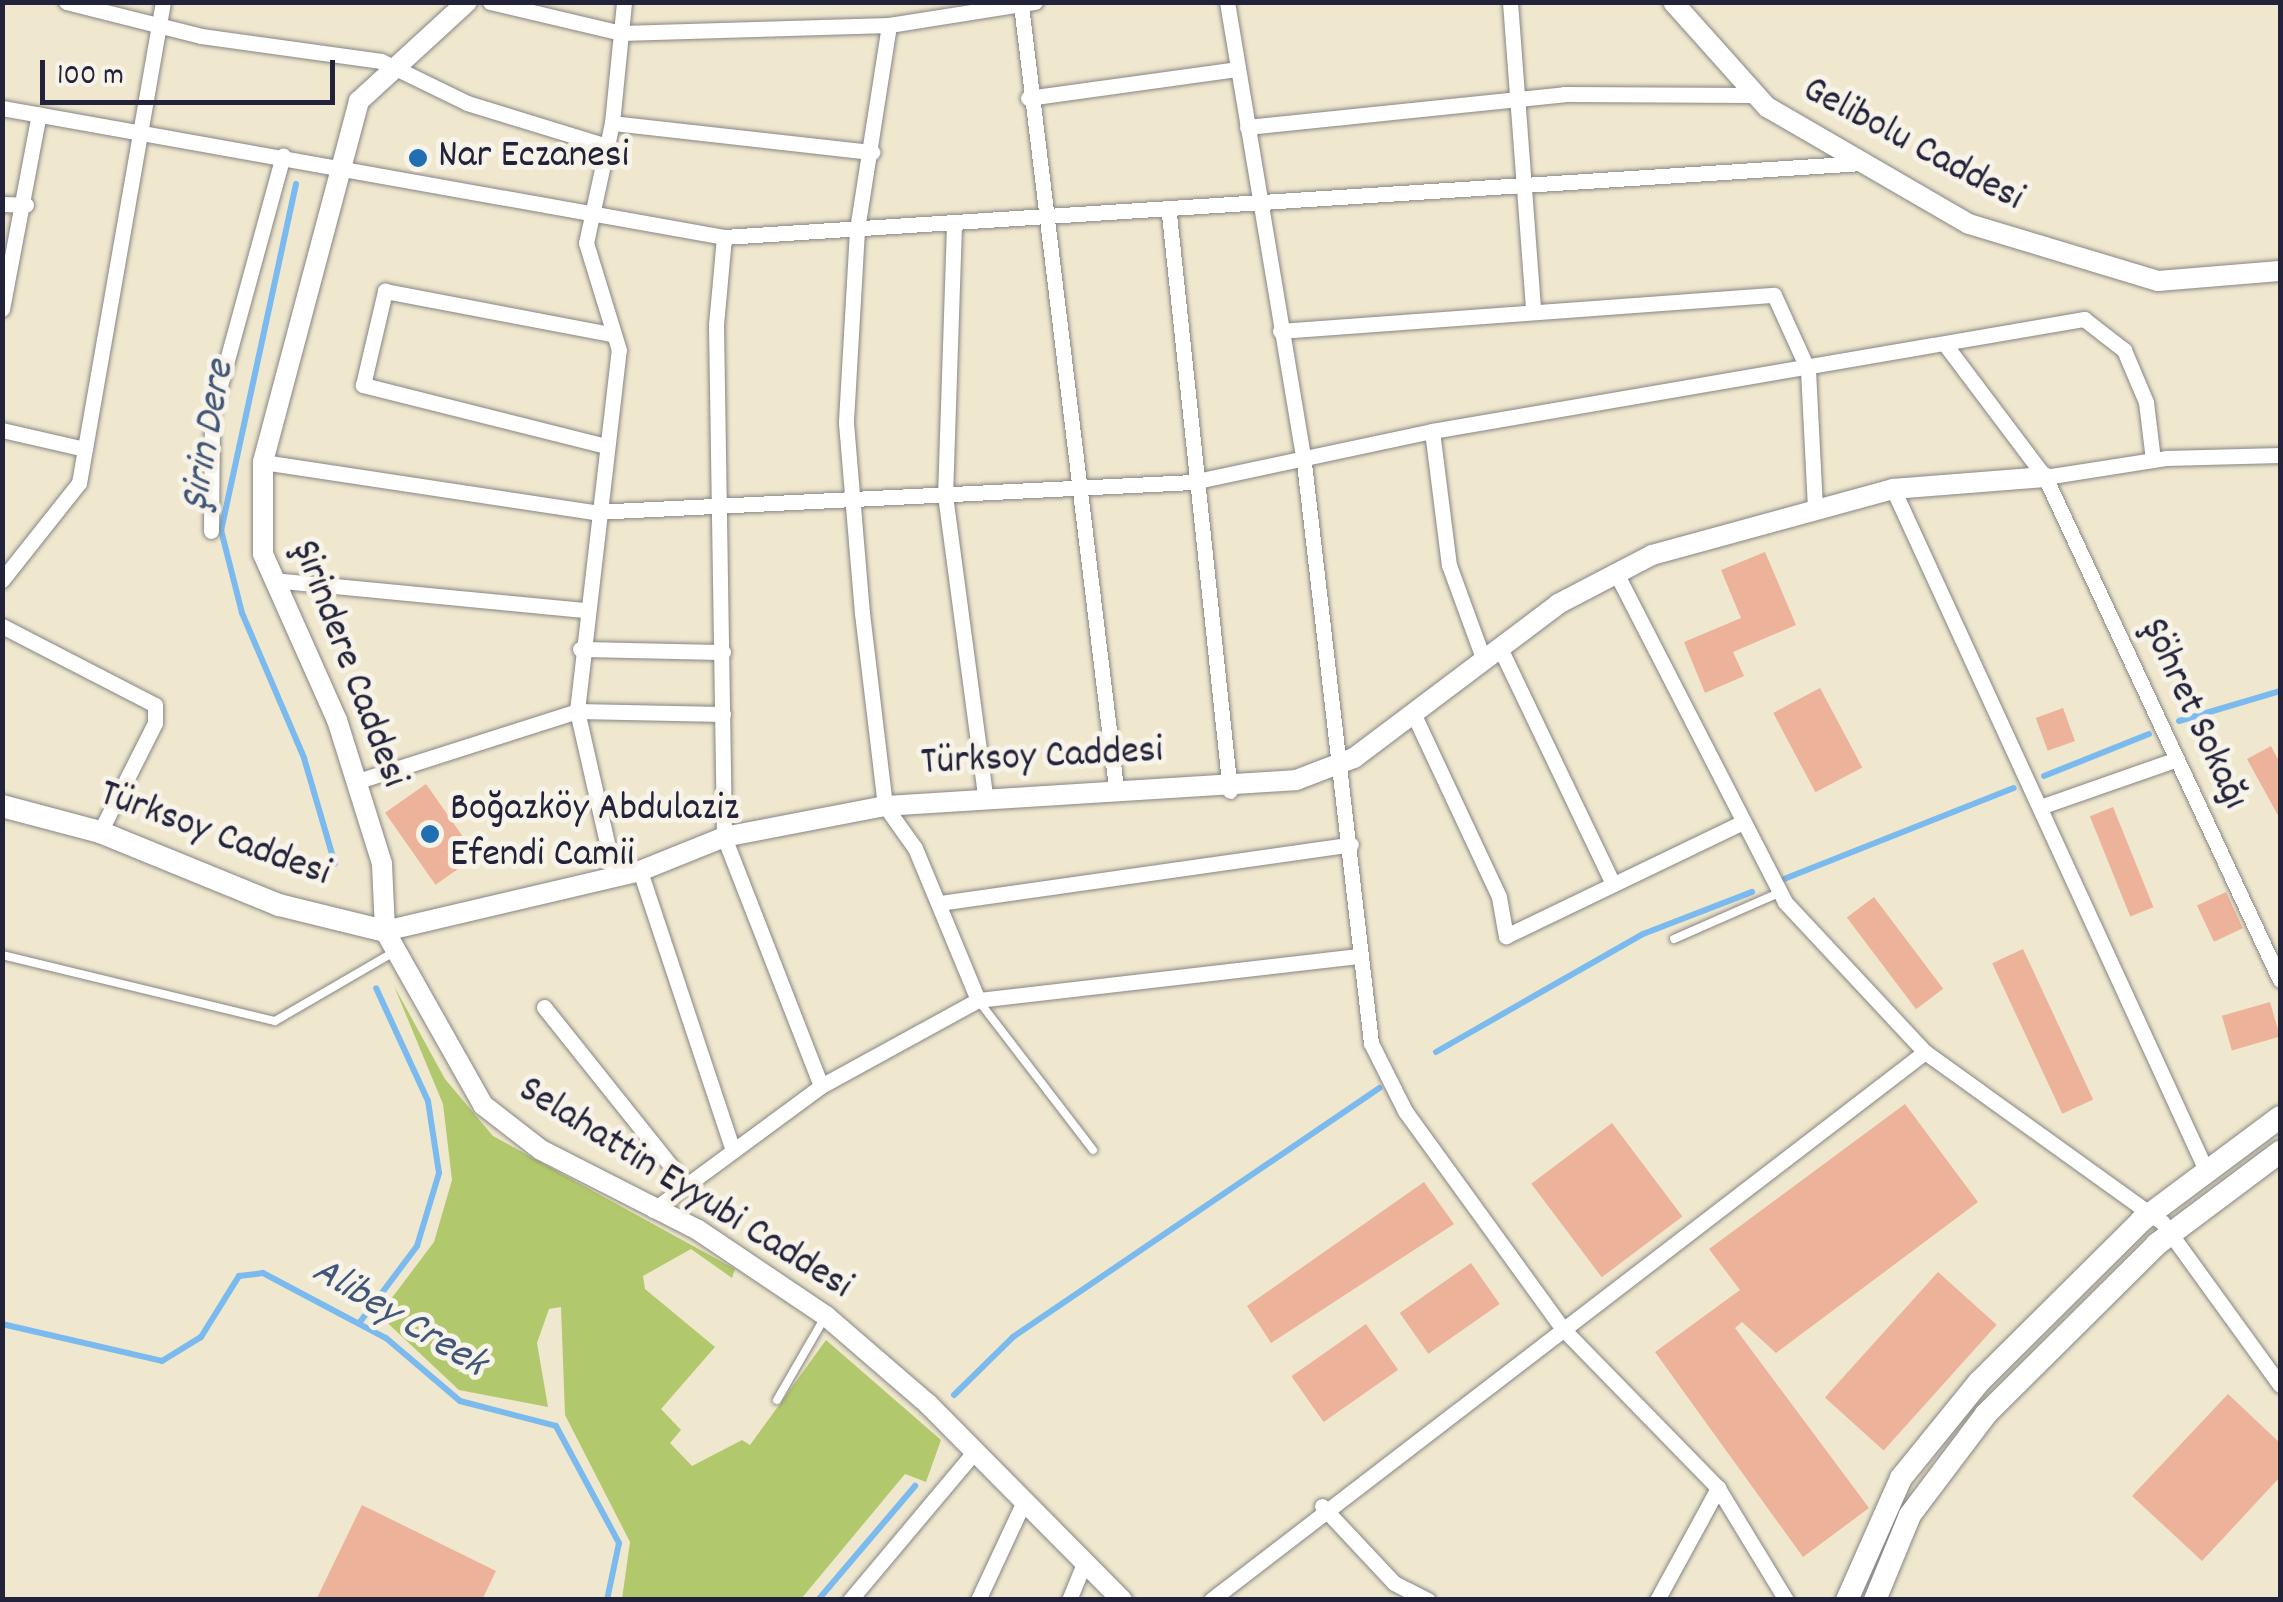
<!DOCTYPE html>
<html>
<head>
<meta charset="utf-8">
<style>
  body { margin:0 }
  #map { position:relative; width:2283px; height:1602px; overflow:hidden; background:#efe8ce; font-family:Dekko,sans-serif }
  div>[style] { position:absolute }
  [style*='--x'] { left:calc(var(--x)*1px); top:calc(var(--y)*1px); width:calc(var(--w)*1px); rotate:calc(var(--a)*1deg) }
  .green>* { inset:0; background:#b2c86c }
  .stream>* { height:6px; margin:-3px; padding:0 3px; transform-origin:3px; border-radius:3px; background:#7bbaef }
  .building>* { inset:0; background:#edb29a; transform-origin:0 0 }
  .roads { filter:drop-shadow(0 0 2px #888584) drop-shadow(0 0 2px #888584) }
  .service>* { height:8px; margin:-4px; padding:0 4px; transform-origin:4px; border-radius:4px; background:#fff }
  .minor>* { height:15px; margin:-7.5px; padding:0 7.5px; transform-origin:7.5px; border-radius:7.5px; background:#fff }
  .tertiary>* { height:20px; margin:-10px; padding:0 10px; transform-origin:10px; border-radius:10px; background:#fff }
  .secondary>* { height:22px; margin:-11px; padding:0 11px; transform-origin:11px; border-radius:11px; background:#fff }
  .dots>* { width:28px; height:28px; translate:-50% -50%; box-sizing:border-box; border:5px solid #f7f3e8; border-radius:50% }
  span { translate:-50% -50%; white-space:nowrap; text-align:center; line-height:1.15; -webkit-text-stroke:10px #f7f3e8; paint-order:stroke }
  .street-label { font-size:40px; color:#22223b }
  .poi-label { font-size:40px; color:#22223b }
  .left { translate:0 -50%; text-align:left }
  .water-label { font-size:42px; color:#41577a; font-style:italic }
  .frame { position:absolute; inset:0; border:5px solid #22223b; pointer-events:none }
  .scale { position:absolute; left:40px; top:60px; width:295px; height:45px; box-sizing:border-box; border:5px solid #22223b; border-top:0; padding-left:12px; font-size:30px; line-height:35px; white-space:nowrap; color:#22223b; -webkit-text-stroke:8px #f7f3e8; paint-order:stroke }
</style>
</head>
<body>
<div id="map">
  <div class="green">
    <div style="clip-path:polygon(394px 986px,445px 1079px,493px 1136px,735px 1269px,732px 1278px,691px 1249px,643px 1276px,645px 1289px,715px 1347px,661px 1409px,681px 1430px,670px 1443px,692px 1466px,742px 1440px,750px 1445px,826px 1340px,941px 1440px,926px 1482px,905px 1474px,801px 1599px,622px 1599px,630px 1542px,565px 1415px,561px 1307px,549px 1309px,537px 1343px,548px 1407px,459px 1390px,379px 1315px,434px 1242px,452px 1180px,443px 1104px)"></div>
  </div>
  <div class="stream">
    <div style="--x:296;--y:184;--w:354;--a:102.2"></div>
    <div style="--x:221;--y:530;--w:86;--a:75.8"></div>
    <div style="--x:242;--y:613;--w:158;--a:66.8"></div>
    <div style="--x:304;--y:758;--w:110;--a:73.7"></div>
    <div style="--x:2179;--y:721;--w:105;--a:-16.5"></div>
    <div style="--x:2044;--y:776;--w:113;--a:-21.8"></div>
    <div style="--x:1784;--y:879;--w:247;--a:-21.6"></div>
    <div style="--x:1436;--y:1052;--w:238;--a:-29.7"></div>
    <div style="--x:1643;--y:934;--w:117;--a:-21.1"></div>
    <div style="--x:360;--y:1322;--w:95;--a:-53.1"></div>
    <div style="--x:417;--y:1246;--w:76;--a:-73.2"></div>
    <div style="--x:439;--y:1173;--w:73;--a:-98.7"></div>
    <div style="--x:428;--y:1101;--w:124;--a:-114.7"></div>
    <div style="--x:2;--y:1324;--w:164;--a:13"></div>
    <div style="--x:162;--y:1361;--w:46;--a:-31.6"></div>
    <div style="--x:201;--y:1337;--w:72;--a:-58.1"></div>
    <div style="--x:239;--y:1276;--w:24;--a:-7"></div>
    <div style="--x:263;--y:1273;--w:139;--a:27.9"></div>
    <div style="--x:386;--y:1338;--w:97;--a:40.4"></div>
    <div style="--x:460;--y:1401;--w:99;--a:14.6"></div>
    <div style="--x:556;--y:1426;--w:133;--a:61.7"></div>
    <div style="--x:619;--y:1543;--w:58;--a:101.9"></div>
    <div style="--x:954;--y:1395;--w:83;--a:-44.5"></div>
    <div style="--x:1013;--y:1337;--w:443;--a:-34.2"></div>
    <div style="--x:818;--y:1600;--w:150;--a:-49.6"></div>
  </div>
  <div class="building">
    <div style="clip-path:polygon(1765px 552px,1796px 625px,1733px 652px,1744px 676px,1705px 693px,1684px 642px,1741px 618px,1721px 570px)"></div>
    <div style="left:1820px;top:688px;width:90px;height:53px;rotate:62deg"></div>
    <div style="left:2063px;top:708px;width:35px;height:29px;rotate:70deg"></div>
    <div style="clip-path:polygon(2271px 746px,2280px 763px,2280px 819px,2247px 759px)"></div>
    <div style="left:426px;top:784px;width:88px;height:50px;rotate:55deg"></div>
    <div style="left:2113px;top:807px;width:108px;height:25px;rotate:68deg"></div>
    <div style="left:2226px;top:892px;width:40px;height:32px;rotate:65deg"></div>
    <div style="left:1874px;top:897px;width:115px;height:34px;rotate:53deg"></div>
    <div style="left:2023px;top:949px;width:166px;height:34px;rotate:65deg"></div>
    <div style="left:2270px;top:1002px;width:36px;height:50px;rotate:74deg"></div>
    <div style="clip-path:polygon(1905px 1104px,1978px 1202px,1776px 1353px,1742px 1322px,1735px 1328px,1869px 1508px,1803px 1557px,1655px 1352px,1740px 1290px,1709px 1249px)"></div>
    <div style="left:1612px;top:1123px;width:117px;height:101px;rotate:53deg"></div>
    <div style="clip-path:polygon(1424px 1182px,1454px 1224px,1271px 1343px,1247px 1306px)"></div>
    <div style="left:1471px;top:1263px;width:50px;height:87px;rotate:55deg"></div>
    <div style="left:1938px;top:1272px;width:79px;height:169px;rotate:42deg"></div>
    <div style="left:1366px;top:1324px;width:56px;height:91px;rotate:55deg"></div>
    <div style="clip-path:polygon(2228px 1394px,2280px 1443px,2280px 1477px,2202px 1561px,2132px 1496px)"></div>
    <div style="clip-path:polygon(362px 1505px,496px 1571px,482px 1600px,316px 1600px)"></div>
  </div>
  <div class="roads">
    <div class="service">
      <div style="--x:1674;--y:939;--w:115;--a:-23.7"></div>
      <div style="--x:2;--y:955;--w:281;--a:13.6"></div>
      <div style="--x:275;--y:1021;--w:138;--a:-30.1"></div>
      <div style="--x:978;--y:1000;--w:189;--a:52.5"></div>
      <div style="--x:777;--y:1400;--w:96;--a:-60"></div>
    </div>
    <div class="minor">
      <div style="--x:66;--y:2;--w:139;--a:14.1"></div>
      <div style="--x:201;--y:36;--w:182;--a:7.9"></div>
      <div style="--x:381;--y:61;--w:96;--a:26"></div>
      <div style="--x:467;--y:103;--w:146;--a:17.1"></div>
      <div style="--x:490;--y:2;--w:135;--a:13.3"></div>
      <div style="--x:621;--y:33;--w:268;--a:-1.7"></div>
      <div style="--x:889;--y:25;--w:148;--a:-9"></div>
      <div style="--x:1227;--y:2;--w:467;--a:80.5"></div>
      <div style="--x:1304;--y:463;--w:584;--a:83.41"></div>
      <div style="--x:1371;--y:1043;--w:76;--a:63.4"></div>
      <div style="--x:1405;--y:1111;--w:269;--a:54.1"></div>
      <div style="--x:1563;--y:1329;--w:222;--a:45.7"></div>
      <div style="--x:1718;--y:1488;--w:131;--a:58.7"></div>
      <div style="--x:1510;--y:2;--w:307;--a:85.7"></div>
      <div style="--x:1021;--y:5;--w:789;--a:83.08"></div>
      <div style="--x:889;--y:25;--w:207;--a:98.9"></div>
      <div style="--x:857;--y:230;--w:193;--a:93.3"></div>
      <div style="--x:846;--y:423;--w:191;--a:85.2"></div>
      <div style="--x:862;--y:613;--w:194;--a:83.2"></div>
      <div style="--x:885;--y:806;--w:52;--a:54.5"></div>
      <div style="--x:915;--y:848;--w:165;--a:67.5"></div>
      <div style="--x:1028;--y:98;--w:212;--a:-7.9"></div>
      <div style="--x:2;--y:108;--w:733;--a:10.13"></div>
      <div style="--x:724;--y:237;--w:1139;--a:-3.72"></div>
      <div style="--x:612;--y:123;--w:262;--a:6.4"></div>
      <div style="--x:1247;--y:127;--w:319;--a:-5.9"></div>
      <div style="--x:1564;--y:94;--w:188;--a:0.3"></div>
      <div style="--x:2;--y:204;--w:24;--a:2"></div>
      <div style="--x:1169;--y:214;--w:580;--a:83.97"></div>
      <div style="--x:954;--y:225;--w:270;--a:91.9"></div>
      <div style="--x:945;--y:495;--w:303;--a:82.4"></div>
      <div style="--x:724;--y:237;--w:88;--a:95.2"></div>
      <div style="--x:716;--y:325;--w:512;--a:89.1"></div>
      <div style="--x:724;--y:837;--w:267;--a:68.7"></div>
      <div style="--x:2;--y:309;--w:198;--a:-79.3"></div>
      <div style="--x:1280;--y:331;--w:495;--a:-4.2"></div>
      <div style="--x:1774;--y:295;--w:82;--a:65.6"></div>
      <div style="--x:1808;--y:370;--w:136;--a:87.1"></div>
      <div style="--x:1947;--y:347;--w:163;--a:53"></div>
      <div style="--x:2045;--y:477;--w:555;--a:64.96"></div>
      <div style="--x:2;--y:430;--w:85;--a:12.9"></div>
      <div style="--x:1432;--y:431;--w:135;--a:82.8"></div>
      <div style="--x:1449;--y:565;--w:99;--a:69.9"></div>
      <div style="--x:606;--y:446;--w:251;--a:-165.9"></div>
      <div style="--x:363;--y:385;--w:97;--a:-76.8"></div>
      <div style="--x:385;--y:291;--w:230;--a:10.8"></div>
      <div style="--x:263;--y:462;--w:335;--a:8.6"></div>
      <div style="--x:594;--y:512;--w:599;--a:-2.87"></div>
      <div style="--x:1192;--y:482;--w:245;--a:-12"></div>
      <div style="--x:1432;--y:431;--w:662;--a:-9.75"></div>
      <div style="--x:2084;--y:319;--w:51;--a:37.8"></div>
      <div style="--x:2124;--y:350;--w:56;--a:67.1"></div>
      <div style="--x:2146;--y:402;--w:58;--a:83.1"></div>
      <div style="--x:2045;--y:477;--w:122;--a:-8.9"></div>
      <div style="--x:2166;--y:458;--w:114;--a:-1.5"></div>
      <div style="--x:1893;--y:489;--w:749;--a:65.32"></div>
      <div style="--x:211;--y:531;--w:116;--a:-89.5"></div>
      <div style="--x:212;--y:415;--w:269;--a:-74.7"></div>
      <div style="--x:1615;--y:571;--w:372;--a:62.8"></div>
      <div style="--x:1785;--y:902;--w:205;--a:47"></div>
      <div style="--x:1925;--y:1052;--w:292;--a:35.7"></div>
      <div style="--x:2162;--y:1222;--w:201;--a:54.1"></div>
      <div style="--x:2;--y:580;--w:124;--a:-51.6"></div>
      <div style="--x:79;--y:483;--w:488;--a:-80.1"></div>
      <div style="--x:272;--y:580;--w:311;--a:5.5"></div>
      <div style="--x:2;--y:626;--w:172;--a:27.3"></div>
      <div style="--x:155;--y:705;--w:18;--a:90"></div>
      <div style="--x:155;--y:723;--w:122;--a:116.8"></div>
      <div style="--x:1499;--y:646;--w:264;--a:64.4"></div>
      <div style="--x:580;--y:649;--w:143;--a:1.2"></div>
      <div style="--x:1413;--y:713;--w:203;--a:64.9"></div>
      <div style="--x:1499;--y:897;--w:40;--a:80"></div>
      <div style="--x:1506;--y:936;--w:259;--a:-25.7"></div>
      <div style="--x:355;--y:782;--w:233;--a:-17.7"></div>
      <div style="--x:577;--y:711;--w:146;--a:1.2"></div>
      <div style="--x:2040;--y:807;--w:145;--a:-19.3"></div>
      <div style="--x:640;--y:871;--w:295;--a:71.6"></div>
      <div style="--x:615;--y:878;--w:171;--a:-102.8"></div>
      <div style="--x:577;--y:711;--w:363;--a:-83.4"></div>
      <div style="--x:619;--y:350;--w:112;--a:-107.1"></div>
      <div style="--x:586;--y:243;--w:123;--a:-77.8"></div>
      <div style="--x:612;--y:123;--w:122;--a:-84.3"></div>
      <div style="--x:939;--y:903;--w:416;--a:-8.1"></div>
      <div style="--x:544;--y:1007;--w:228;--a:51.4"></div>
      <div style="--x:653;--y:1210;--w:209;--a:-36.4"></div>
      <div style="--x:821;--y:1086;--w:179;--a:-28.7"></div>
      <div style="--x:978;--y:1000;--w:384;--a:-6.6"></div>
      <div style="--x:1322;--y:1506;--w:105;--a:46.9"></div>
      <div style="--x:1394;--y:1583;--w:38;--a:27"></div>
      <div style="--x:850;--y:1600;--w:196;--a:-50"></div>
      <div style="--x:978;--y:1600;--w:111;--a:-65"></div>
      <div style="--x:1069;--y:1600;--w:42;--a:-67.7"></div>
      <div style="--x:1211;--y:1600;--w:900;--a:-37.51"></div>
      <div style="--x:1657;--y:1600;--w:128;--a:-61.4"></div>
    </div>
    <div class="tertiary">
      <div style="--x:467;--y:2;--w:147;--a:137.5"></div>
      <div style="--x:359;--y:101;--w:374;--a:104.9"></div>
      <div style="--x:263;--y:462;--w:92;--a:90"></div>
      <div style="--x:263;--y:554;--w:182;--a:66"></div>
      <div style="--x:337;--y:720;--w:151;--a:72.6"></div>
      <div style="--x:382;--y:864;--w:67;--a:87.4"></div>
      <div style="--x:385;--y:931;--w:200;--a:60.6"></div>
      <div style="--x:483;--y:1105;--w:73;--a:37.8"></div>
      <div style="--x:541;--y:1150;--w:176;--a:27"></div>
      <div style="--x:698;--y:1230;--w:154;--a:33.9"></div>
      <div style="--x:826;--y:1316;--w:135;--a:40.8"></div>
      <div style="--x:928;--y:1404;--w:276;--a:45.3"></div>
      <div style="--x:1673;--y:2;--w:141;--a:48.2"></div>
      <div style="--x:1767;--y:107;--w:233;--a:30.1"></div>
      <div style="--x:1969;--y:224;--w:197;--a:16.8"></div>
      <div style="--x:2158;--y:281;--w:122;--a:-4.7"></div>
      <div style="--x:385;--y:931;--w:262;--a:-13.2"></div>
      <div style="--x:640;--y:871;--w:91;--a:-22"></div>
      <div style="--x:724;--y:837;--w:164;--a:-10.9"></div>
      <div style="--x:885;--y:806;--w:412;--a:-3.6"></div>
      <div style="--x:1296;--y:780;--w:62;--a:-20.8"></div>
      <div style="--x:1354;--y:758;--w:256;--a:-37"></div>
      <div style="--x:1558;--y:604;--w:106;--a:-27.5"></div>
      <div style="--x:1652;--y:555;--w:250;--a:-15.3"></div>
      <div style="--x:1893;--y:489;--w:152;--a:-4.5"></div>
    </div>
    <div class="secondary">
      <div style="--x:2;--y:806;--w:101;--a:14.9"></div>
      <div style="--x:100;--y:832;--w:193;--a:22.2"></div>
      <div style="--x:279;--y:905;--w:109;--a:13.8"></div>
      <div style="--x:1847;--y:1600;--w:133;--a:-66.1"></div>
      <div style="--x:1901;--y:1478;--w:124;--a:-50.9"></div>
      <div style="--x:1979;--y:1382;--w:230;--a:-44.8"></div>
      <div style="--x:2142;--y:1220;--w:172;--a:-36.7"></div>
      <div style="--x:1875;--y:1600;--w:92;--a:-67.6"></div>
      <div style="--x:1910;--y:1515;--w:126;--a:-53"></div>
      <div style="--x:1986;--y:1414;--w:241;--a:-44.8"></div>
      <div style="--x:2157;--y:1244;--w:154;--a:-36.8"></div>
    </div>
  </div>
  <div class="dots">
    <div style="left:418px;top:158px;background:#1f6fb2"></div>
    <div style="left:430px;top:834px;background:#1f6fb2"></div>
  </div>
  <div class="street-label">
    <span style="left:1912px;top:146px;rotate:28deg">Gelibolu Caddesi</span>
    <span style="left:347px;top:665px;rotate:69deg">Şirindere Caddesi</span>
    <span style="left:2192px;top:715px;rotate:65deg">Şöhret Sokağı</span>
    <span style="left:1042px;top:759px;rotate:-3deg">Türksoy Caddesi</span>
    <span style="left:214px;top:836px;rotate:20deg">Türksoy Caddesi</span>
    <span style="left:684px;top:1190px;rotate:32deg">Selahattin Eyyubi Caddesi</span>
  </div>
  <div class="poi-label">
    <span class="left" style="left:438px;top:158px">Nar Eczanesi</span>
    <span class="left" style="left:450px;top:834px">Boğazköy Abdulaziz<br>Efendi Camii</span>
  </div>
  <div class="water-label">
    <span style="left:210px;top:436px;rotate:-80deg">Şirin Dere</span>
    <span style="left:398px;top:1319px;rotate:31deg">Alibey Creek</span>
  </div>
  <div class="frame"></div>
  <div class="scale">100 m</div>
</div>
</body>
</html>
